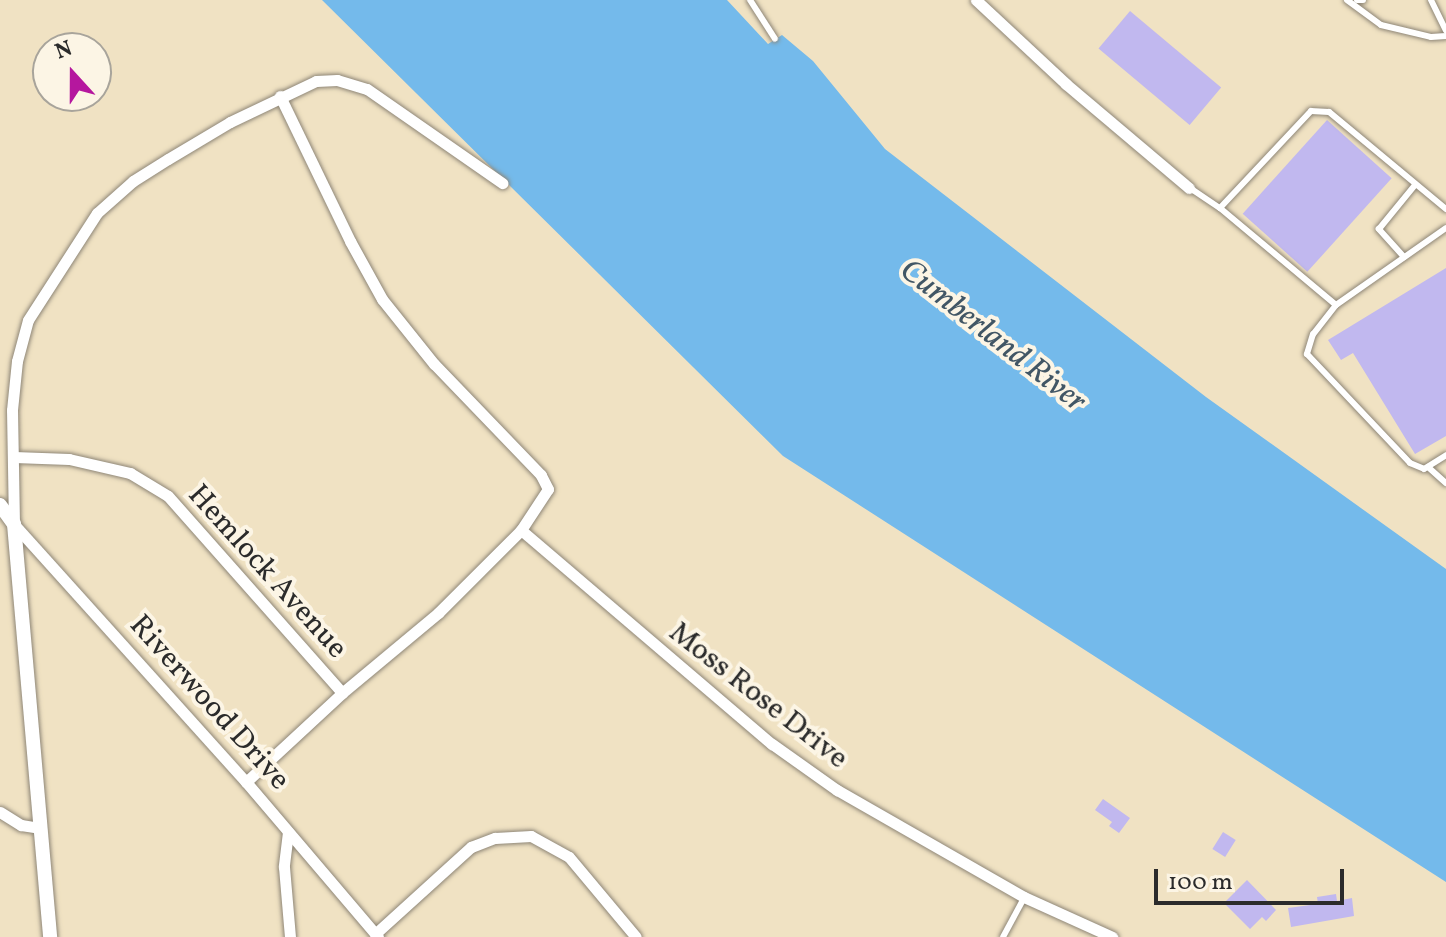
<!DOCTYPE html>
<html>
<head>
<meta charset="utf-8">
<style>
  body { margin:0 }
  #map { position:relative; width:1446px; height:937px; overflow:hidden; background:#f0e2c3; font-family:Vollkorn,serif }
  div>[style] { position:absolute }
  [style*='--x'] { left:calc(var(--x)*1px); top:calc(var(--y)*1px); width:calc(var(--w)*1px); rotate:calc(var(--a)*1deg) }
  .water>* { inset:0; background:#74baeb }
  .building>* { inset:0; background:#c1b8ef; transform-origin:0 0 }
  .roads { filter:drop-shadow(0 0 2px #8e8677) drop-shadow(0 0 2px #8e8677) }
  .service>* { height:6px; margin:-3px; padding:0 3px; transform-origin:3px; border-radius:3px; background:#fff }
  .minor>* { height:11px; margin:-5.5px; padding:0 5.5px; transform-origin:5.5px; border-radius:5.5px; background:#fff }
  .tertiary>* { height:14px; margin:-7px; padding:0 7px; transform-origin:7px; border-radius:7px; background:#fff }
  span { translate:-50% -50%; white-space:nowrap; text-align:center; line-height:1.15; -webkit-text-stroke:8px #fcf5e5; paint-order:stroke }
  .street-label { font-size:30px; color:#2b2b2b }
  .water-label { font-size:32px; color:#415665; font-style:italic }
  .north { position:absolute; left:32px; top:32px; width:80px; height:80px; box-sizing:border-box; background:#fcf5e5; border:2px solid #a8a49b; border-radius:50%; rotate:339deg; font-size:22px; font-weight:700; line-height:32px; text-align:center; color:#2b2b2b }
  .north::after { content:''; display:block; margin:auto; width:28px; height:36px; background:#b5179e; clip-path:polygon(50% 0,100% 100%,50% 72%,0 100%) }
  .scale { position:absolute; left:1154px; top:869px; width:190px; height:36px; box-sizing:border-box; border:4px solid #2b2b2b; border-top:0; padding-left:10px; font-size:24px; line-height:28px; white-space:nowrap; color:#2b2b2b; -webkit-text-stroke:6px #fcf5e5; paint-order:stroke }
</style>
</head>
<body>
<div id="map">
  <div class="water">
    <div style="clip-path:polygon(322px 0,727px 0,768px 44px,782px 35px,813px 61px,885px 149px,1206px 397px,1446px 569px,1446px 882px,783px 456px)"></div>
  </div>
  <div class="building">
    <div style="left:1130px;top:11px;width:119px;height:49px;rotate:40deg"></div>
    <div style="left:1327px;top:120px;width:87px;height:126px;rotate:42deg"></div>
    <div style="clip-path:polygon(1446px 268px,1446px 436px,1415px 454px,1353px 353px,1341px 360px,1328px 340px)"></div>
    <div style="clip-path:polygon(1103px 799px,1130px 818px,1119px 833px,1109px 826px,1112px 822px,1095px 810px)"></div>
    <div style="left:1223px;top:832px;width:15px;height:20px;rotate:32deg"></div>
    <div style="clip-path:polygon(1247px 880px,1276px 910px,1266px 921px,1262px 917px,1250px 929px,1224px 903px)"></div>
    <div style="clip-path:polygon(1336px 894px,1337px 901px,1352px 898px,1354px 916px,1291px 927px,1288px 908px,1318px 904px,1317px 897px)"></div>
  </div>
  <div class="roads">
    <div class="service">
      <div style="--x:750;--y:0;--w:46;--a:57.3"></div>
      <div style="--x:1347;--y:0;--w:42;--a:36.3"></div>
      <div style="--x:1381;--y:25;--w:51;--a:13.5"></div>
      <div style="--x:1431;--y:37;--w:15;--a:-4"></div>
      <div style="--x:1357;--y:0;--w:6;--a:0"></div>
      <div style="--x:1431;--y:0;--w:34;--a:64"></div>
      <div style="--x:1190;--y:188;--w:36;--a:34"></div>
      <div style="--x:1446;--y:209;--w:152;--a:-140.3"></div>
      <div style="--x:1329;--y:112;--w:18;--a:-177"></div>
      <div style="--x:1311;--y:111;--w:133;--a:133.2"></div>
      <div style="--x:1220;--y:208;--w:151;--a:39.9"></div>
      <div style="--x:1336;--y:305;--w:37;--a:128"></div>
      <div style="--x:1313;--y:334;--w:21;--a:107"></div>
      <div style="--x:1307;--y:354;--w:150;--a:46.6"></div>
      <div style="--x:1410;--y:463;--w:15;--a:23"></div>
      <div style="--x:1424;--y:469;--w:26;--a:-32"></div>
      <div style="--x:1404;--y:257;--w:38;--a:-132"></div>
      <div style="--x:1379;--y:229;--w:57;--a:-50.7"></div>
      <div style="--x:1336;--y:305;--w:134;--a:-35"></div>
      <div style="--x:1428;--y:467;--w:24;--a:42"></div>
      <div style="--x:1003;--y:937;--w:44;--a:-61.7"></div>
    </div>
    <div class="minor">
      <div style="--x:976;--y:0;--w:123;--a:43"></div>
      <div style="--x:1066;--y:84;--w:161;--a:40.2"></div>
      <div style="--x:14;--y:457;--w:55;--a:2.1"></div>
      <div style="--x:69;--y:459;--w:63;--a:12.9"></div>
      <div style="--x:130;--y:473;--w:44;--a:31.2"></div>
      <div style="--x:168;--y:496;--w:263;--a:48.5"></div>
      <div style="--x:521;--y:530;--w:330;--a:40.5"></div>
      <div style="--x:772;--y:744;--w:80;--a:35.3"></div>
      <div style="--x:837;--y:790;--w:215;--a:29.8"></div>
      <div style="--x:1024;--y:897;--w:97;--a:24.4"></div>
      <div style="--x:246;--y:782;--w:131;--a:-42.8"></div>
      <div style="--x:342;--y:693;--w:125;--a:-39.8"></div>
      <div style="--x:438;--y:613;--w:117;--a:-45"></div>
      <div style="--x:521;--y:530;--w:49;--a:-56.6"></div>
      <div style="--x:548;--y:489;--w:16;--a:-117"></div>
      <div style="--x:541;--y:475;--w:154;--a:-133.9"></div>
      <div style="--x:434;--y:364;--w:83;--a:-128.7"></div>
      <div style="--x:382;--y:299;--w:66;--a:-118.9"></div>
      <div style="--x:350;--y:241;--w:161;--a:-115.8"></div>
      <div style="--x:0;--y:812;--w:25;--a:32"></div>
      <div style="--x:21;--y:825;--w:20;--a:9"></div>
      <div style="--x:288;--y:832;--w:35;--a:97"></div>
      <div style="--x:284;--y:867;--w:70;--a:85.1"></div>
      <div style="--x:375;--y:934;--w:130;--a:-42.2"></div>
      <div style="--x:471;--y:847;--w:26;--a:-21"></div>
      <div style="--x:495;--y:838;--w:36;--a:-3"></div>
      <div style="--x:531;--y:836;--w:43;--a:28.9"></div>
      <div style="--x:569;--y:857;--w:104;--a:50.1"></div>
      <div style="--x:378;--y:937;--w:204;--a:-130.4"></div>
      <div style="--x:246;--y:782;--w:347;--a:-132"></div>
      <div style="--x:14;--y:524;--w:114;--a:-91"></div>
      <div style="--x:12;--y:410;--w:49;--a:-84.2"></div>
      <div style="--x:17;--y:361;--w:42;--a:-75"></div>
      <div style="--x:28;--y:320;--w:127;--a:-57.2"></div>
      <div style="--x:97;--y:213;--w:48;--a:-41.6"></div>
      <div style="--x:133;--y:181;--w:41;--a:-32.2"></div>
      <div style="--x:168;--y:159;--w:72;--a:-30.8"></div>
      <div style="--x:230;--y:122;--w:95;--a:-25.5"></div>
      <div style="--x:316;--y:81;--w:21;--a:-3"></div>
      <div style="--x:337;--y:80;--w:31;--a:17"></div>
      <div style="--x:367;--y:89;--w:165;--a:34.8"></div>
    </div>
    <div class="tertiary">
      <div style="--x:0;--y:505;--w:24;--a:54"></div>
      <div style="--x:14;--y:524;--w:415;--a:85"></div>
    </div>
  </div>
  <div class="street-label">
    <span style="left:267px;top:572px;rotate:48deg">Hemlock Avenue</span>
    <span style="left:758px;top:696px;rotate:38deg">Moss Rose Drive</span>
    <span style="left:209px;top:703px;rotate:48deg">Riverwood Drive</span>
  </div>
  <div class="water-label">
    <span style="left:992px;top:337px;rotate:38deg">Cumberland River</span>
  </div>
  <div class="north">N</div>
  <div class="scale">100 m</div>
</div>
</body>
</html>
